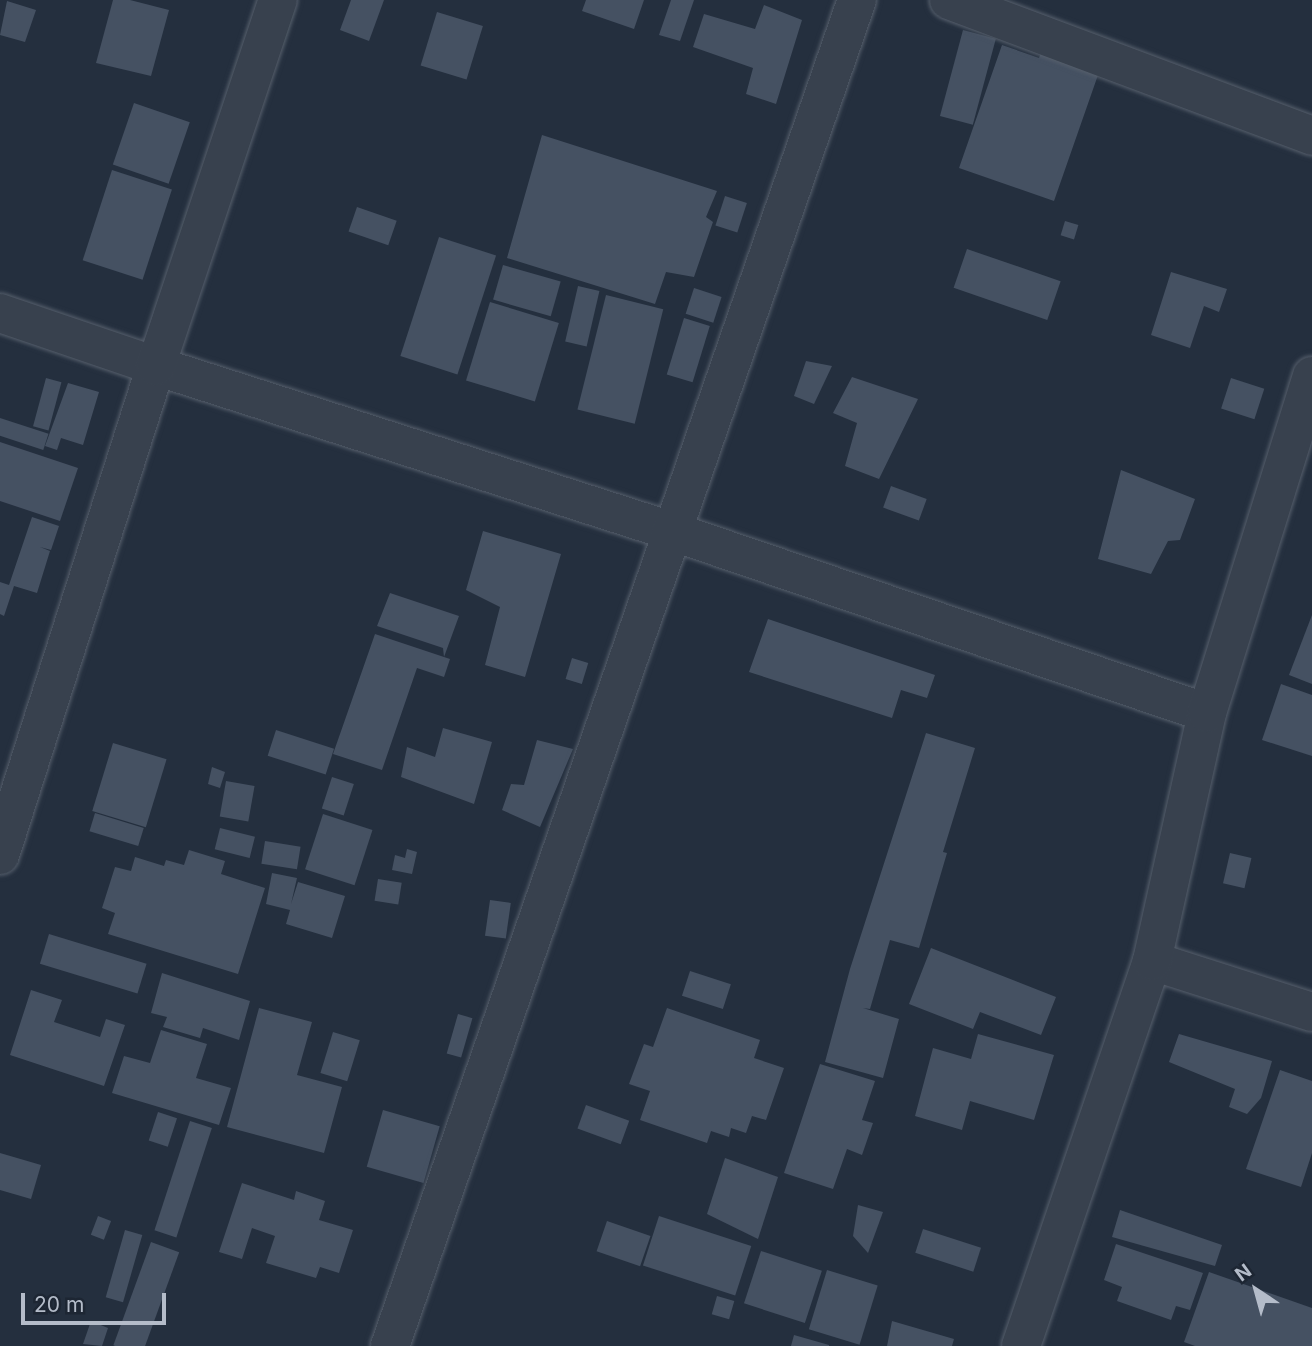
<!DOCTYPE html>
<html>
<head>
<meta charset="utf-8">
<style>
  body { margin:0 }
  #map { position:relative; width:1312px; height:1346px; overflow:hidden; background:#242f3e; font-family:Inter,sans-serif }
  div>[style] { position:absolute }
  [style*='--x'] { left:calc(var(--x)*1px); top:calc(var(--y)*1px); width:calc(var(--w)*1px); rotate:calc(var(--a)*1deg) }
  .building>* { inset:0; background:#455162; transform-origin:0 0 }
  .roads { filter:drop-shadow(0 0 2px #565f6c) drop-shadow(0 0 2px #565f6c) }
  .minor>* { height:38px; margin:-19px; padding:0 19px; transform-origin:19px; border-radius:19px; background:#38414e }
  span { translate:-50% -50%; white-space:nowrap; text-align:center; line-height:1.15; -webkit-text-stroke:5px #1d2633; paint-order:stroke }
  .north { position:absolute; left:1221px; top:1255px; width:70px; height:70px; -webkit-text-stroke:5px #1d2633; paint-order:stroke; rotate:324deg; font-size:19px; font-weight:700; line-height:28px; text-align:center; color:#b4bcc9 }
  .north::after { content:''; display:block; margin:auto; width:24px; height:32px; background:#b4bcc9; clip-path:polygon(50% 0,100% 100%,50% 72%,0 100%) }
  .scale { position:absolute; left:21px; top:1293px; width:145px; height:32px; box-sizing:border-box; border:4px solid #b4bcc9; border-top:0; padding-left:9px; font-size:21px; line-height:24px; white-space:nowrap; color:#b4bcc9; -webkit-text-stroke:5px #1d2633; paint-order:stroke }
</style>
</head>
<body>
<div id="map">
  <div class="building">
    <div style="clip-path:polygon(113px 0,130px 0,169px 10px,151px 76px,96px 63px)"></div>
    <div style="clip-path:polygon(351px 0,384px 0,369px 41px,340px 30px)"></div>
    <div style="clip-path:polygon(586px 0,644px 0,634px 29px,582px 11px)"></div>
    <div style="clip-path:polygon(671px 0,694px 0,680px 41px,659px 35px)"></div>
    <div style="clip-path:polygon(7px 1px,36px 10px,25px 42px,0 35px)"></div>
    <div style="clip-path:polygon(764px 5px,802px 20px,776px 104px,746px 94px,753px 68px,693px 47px,704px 14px,755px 29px)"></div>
    <div style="left:437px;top:12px;width:48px;height:56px;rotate:17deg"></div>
    <div style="left:963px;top:30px;width:34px;height:89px;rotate:15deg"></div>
    <div style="clip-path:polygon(1045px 42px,1098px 75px,1054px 201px,959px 168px,1002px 45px,1039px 58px)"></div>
    <div style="left:134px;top:103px;width:59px;height:65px;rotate:19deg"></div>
    <div style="clip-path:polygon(542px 135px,717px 191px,706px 217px,713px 222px,694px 277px,666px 272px,655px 304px,507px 258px)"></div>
    <div style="left:112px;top:170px;width:63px;height:95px;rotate:18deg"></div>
    <div style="left:725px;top:196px;width:23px;height:31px;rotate:18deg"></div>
    <div style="left:357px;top:207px;width:42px;height:26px;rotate:19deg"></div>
    <div style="left:1065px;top:221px;width:14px;height:15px;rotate:17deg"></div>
    <div style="left:439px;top:237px;width:60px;height:125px;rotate:18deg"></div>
    <div style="left:967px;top:249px;width:99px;height:41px;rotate:19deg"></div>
    <div style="left:503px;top:265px;width:60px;height:36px;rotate:16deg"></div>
    <div style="clip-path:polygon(1171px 272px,1227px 289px,1219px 312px,1204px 306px,1190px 348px,1151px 335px)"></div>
    <div style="left:578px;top:286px;width:22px;height:57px;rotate:13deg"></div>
    <div style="left:694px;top:288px;width:29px;height:27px;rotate:18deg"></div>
    <div style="left:606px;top:295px;width:59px;height:118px;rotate:14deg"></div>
    <div style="left:490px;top:302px;width:72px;height:82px;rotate:17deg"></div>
    <div style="left:684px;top:318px;width:27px;height:59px;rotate:17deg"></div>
    <div style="clip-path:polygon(806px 361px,832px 366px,814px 404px,794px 396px)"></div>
    <div style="clip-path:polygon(852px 377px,918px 399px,879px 479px,845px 466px,857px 423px,833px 413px)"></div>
    <div style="left:46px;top:378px;width:16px;height:50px;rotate:15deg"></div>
    <div style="left:1231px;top:378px;width:35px;height:32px;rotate:18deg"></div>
    <div style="clip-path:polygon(68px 383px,99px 392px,83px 445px,61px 438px,57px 450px,45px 446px)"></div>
    <div style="left:0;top:418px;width:51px;height:17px;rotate:18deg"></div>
    <div style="clip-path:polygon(0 442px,78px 468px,60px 521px,0 501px)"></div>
    <div style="clip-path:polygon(1121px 470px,1195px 499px,1180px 540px,1168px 541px,1151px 574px,1098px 559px)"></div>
    <div style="left:891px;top:486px;width:38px;height:23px;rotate:20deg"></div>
    <div style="clip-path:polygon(32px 517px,59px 526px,51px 550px,40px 547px,50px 551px,37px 593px,14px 586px,4px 616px,0 614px,0 582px,9px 585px)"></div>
    <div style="clip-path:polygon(483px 531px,561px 554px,525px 677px,485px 665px,500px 607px,466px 590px)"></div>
    <div style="clip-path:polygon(390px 593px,459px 616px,444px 657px,443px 648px,377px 626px)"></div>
    <div style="clip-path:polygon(1312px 615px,1312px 684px,1289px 675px)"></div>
    <div style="clip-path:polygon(768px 619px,935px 675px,927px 698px,901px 690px,892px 718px,749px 672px)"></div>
    <div style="clip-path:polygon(375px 634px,450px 659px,444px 677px,417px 668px,382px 770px,333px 754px)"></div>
    <div style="left:572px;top:658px;width:17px;height:22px;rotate:17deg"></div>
    <div style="clip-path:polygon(1281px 684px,1312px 695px,1312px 756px,1262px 740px)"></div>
    <div style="clip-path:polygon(443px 728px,492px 742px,474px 804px,401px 777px,407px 747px,435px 757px)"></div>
    <div style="left:276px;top:730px;width:61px;height:27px;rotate:18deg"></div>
    <div style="clip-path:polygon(926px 733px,975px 748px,943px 852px,947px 853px,919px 948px,890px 940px,870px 1009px,863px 1008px,899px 1019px,883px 1078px,825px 1062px,850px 969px)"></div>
    <div style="clip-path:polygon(537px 740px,573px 749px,540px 827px,502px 810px,511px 784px,524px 785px)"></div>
    <div style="left:113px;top:743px;width:56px;height:71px;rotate:17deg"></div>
    <div style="clip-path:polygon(212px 767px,225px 772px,220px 788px,208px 784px)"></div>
    <div style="left:332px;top:777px;width:23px;height:33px;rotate:18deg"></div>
    <div style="left:226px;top:781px;width:29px;height:36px;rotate:10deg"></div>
    <div style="left:95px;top:813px;width:51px;height:19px;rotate:17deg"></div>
    <div style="left:323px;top:814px;width:52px;height:58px;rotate:18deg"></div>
    <div style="left:220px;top:828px;width:36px;height:22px;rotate:14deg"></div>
    <div style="left:265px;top:841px;width:36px;height:23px;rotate:9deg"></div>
    <div style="clip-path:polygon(407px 849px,417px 852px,412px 874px,392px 870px,395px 855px,405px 858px)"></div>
    <div style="clip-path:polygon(189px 850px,225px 861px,221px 874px,265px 888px,238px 974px,108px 934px,115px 913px,102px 908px,115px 867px,131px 871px,135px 857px,164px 866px,166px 860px,184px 865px)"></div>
    <div style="left:1230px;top:853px;width:22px;height:31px;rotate:13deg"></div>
    <div style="clip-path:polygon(272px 873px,297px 878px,291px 904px,298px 882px,345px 896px,332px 938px,286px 924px,290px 910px,266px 904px)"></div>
    <div style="left:378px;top:879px;width:24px;height:22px;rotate:9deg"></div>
    <div style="left:490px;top:900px;width:21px;height:36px;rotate:8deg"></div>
    <div style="left:49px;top:934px;width:102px;height:31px;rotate:17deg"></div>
    <div style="clip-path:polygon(931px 948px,1056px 997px,1041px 1035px,980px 1012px,973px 1029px,909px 1004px)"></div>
    <div style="left:690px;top:971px;width:43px;height:26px;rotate:18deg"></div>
    <div style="clip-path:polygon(162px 973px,250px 1001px,239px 1040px,203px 1028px,200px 1038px,163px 1027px,167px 1017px,151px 1013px)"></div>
    <div style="clip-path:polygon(31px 990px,62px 1000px,54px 1022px,100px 1037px,106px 1019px,125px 1025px,104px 1086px,10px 1055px)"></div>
    <div style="clip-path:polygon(259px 1008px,312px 1022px,297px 1075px,342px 1087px,324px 1153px,227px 1127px)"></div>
    <div style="clip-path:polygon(667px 1008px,760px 1040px,754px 1058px,784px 1068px,766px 1120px,752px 1116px,746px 1133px,731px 1128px,729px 1137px,711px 1131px,707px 1143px,640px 1120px,650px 1091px,629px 1084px,644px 1044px,653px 1047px)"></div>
    <div style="left:458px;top:1014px;width:15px;height:41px;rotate:16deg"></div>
    <div style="clip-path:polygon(161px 1030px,207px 1044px,196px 1078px,231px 1088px,219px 1125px,112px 1093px,124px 1056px,150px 1063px)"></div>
    <div style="left:333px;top:1032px;width:28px;height:43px;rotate:17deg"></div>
    <div style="clip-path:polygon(978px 1034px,1054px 1055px,1034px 1120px,970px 1101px,962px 1130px,915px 1116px,933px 1048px,971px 1059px)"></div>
    <div style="clip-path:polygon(1179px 1034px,1272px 1061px,1261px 1098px,1247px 1114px,1229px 1107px,1235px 1089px,1169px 1062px)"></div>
    <div style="clip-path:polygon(820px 1064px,875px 1081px,862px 1120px,873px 1123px,862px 1155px,847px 1149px,833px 1189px,784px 1173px)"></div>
    <div style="clip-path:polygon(1280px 1070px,1312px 1081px,1312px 1153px,1301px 1187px,1246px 1169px)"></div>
    <div style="left:586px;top:1105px;width:46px;height:25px;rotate:20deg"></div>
    <div style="left:383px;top:1110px;width:59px;height:59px;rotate:16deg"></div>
    <div style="left:158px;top:1112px;width:20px;height:30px;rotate:18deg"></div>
    <div style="left:190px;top:1121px;width:23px;height:115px;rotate:18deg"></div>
    <div style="clip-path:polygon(0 1153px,41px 1165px,31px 1199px,0 1190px)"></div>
    <div style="clip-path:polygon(725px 1158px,778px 1177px,758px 1239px,707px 1214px)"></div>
    <div style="clip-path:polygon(242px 1183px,294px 1200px,296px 1191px,325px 1201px,319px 1220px,353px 1230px,339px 1273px,320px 1267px,316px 1278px,266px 1263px,275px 1236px,252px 1228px,242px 1259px,219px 1252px)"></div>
    <div style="clip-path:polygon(858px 1205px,883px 1212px,868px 1253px,853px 1236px)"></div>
    <div style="clip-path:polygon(1120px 1210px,1222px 1245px,1215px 1266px,1112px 1237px)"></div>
    <div style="left:98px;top:1216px;width:14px;height:20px;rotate:21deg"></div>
    <div style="left:659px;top:1216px;width:97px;height:52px;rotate:18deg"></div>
    <div style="left:607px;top:1221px;width:46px;height:32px;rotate:19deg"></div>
    <div style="left:923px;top:1229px;width:61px;height:25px;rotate:18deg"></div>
    <div style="left:125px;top:1230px;width:18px;height:70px;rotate:16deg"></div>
    <div style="left:151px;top:1242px;width:30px;height:110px;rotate:20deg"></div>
    <div style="clip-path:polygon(1116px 1244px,1203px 1273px,1190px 1310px,1176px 1306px,1171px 1320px,1117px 1301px,1122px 1287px,1104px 1280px)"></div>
    <div style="left:761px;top:1251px;width:64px;height:55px;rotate:18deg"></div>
    <div style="left:827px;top:1270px;width:53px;height:62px;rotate:17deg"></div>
    <div style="clip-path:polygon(1209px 1272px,1312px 1308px,1312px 1346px,1195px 1346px,1184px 1342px)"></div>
    <div style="left:717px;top:1296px;width:18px;height:19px;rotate:16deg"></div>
    <div style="clip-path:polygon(91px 1321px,108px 1328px,102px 1346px,83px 1344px)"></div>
    <div style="clip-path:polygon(892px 1321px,954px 1339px,952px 1346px,887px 1346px)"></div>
    <div style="clip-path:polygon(794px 1335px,829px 1345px,829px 1346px,791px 1346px)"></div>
  </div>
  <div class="roads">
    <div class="minor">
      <div style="--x:949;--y:0;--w:388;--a:20.5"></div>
      <div style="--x:0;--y:313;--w:165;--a:18.8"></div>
      <div style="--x:156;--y:366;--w:541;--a:17.76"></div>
      <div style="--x:671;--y:531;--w:566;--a:18.76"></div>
      <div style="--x:0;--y:855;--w:513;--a:-72.31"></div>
      <div style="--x:156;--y:366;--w:386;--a:-71.6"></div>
      <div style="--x:1152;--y:961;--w:168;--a:17.7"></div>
      <div style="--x:390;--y:1346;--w:1425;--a:-70.87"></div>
      <div style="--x:1021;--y:1346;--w:407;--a:-71.2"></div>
      <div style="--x:1152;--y:961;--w:254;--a:-77.5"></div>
      <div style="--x:1207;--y:713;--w:353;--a:-72.7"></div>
    </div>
  </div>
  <div class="north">N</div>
  <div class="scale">20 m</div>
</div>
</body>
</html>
